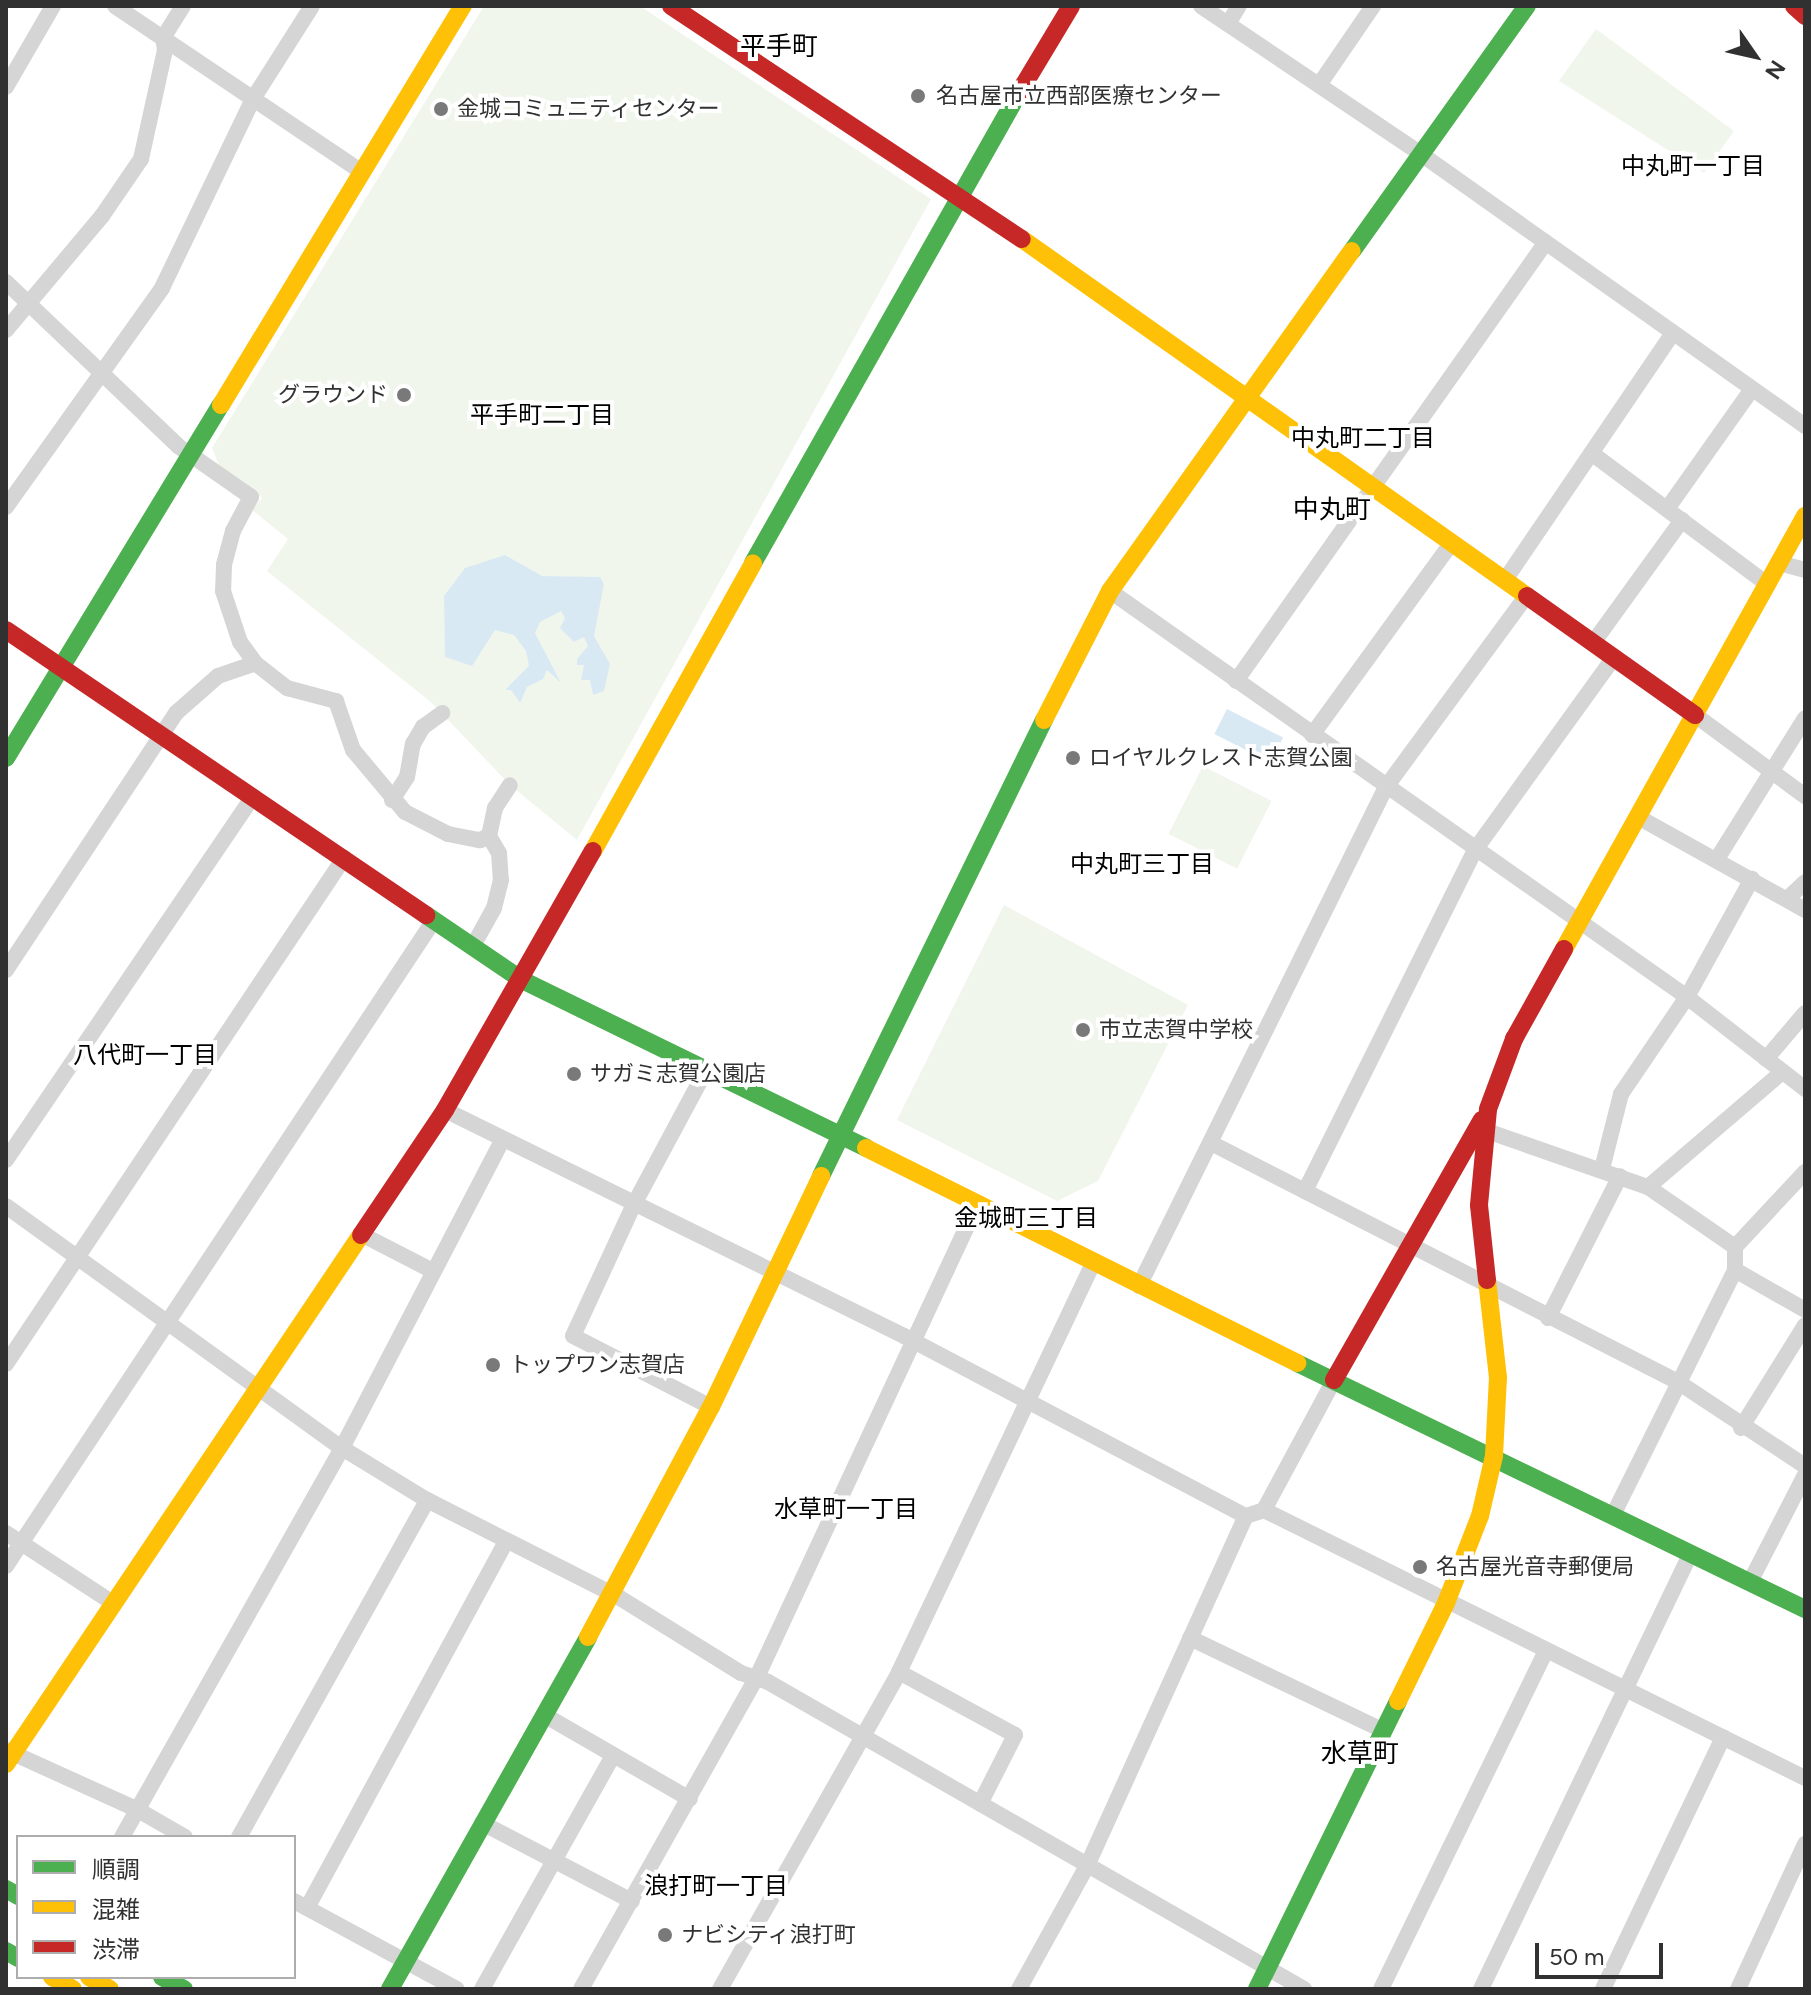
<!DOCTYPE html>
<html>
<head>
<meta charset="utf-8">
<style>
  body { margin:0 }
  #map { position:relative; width:1811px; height:1995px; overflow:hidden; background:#fff; font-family:Figtree,"Noto Sans JP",sans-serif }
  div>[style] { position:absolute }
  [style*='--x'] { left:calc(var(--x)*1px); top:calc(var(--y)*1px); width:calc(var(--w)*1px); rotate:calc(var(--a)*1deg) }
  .green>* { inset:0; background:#f1f6ed; transform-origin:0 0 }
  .water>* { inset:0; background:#d9e9f4; transform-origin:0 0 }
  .street>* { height:16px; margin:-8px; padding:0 8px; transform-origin:8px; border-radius:8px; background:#d5d5d5 }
  .fast>* { height:18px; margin:-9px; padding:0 9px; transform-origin:9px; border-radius:9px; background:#4caf50 }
  .slow>* { height:18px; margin:-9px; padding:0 9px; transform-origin:9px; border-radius:9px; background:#ffc107 }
  .jam>* { height:18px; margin:-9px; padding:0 9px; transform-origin:9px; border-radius:9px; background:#c62828 }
  .dots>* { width:22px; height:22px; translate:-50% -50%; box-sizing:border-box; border:4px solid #fff; border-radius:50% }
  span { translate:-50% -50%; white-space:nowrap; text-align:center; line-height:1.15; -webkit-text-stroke:8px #fff; paint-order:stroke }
  .poi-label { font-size:22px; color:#313131 }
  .left { translate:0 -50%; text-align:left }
  .right { translate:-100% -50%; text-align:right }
  .neighbourhood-label { font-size:24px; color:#000 }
  .quarter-label { font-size:26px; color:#000 }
  .frame { position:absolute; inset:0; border:8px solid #313131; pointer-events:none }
  .legend { position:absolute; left:16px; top:1835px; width:280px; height:144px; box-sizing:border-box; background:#fff; border:2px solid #adadad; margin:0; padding:10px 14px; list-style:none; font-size:24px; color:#313131 }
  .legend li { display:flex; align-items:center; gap:16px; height:40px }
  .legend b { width:40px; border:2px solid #adadad }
  .north { position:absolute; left:1715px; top:16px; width:80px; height:80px; -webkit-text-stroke:6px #fff; paint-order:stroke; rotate:124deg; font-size:22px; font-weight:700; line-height:32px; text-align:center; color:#313131 }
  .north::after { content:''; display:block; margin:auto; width:28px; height:36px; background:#313131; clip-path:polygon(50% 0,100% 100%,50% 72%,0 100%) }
  .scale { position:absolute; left:1535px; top:1943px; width:128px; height:36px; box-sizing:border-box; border:4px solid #313131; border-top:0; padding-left:10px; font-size:24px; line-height:28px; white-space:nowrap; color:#313131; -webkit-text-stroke:6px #fff; paint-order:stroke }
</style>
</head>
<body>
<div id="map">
  <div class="green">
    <div style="clip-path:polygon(484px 6px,640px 6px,931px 199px,577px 840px,510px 785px,432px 703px,267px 571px,288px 539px,252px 510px,262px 498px,219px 465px,212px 448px)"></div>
    <div style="clip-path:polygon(1596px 29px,1734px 131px,1704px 173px,1559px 81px)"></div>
    <div style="left:1203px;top:766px;width:77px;height:76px;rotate:27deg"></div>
    <div style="clip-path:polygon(1004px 905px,1188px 1005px,1098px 1181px,1057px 1201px,897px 1120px)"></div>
  </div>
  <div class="water">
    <div style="clip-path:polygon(505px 555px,542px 576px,600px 577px,604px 584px,594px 636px,610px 664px,604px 691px,593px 695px,590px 680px,581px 680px,584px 665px,577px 665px,577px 659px,588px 646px,584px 637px,574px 642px,560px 628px,565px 618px,561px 611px,540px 622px,535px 633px,561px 683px,547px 670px,543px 679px,527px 687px,520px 703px,511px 690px,505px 690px,529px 666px,526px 651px,514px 635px,495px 630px,472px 666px,445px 657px,444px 596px,465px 568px)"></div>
    <div style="left:1227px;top:709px;width:63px;height:28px;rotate:27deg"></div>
  </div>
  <div class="street">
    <div style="--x:115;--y:6;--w:296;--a:33.9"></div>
    <div style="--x:1201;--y:6;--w:265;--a:33.9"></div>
    <div style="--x:1421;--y:154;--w:471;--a:35.3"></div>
    <div style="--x:1228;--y:24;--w:21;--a:-59"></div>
    <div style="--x:1319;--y:85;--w:96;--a:-55.6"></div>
    <div style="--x:6;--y:87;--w:94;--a:-59.9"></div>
    <div style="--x:6;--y:282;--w:238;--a:43.6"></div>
    <div style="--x:178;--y:446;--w:89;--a:34.9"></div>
    <div style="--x:251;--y:497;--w:38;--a:118"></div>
    <div style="--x:233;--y:531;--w:35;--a:105"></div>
    <div style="--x:224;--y:565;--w:26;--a:92"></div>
    <div style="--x:223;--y:591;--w:54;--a:71.6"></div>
    <div style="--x:240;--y:642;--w:26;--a:54"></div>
    <div style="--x:255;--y:663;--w:41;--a:38"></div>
    <div style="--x:287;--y:688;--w:51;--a:14.9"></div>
    <div style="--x:336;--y:701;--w:52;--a:70.9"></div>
    <div style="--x:353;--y:750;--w:81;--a:50"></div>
    <div style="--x:405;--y:812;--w:48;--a:27.1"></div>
    <div style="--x:448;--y:834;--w:33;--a:11"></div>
    <div style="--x:480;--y:840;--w:10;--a:-24"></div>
    <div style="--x:489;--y:836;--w:20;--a:60"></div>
    <div style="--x:499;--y:853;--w:27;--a:86"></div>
    <div style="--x:501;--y:880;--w:29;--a:104"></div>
    <div style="--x:494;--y:908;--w:33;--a:119"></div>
    <div style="--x:6;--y:330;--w:149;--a:-49.9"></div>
    <div style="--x:102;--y:216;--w:69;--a:-55.6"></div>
    <div style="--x:141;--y:159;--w:112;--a:-77.6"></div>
    <div style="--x:165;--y:50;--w:12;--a:-99"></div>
    <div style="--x:163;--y:38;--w:38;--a:-58"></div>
    <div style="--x:1594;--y:455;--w:216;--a:36.7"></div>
    <div style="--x:6;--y:507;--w:269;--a:-54.5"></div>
    <div style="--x:162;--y:288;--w:210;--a:-64.3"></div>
    <div style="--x:253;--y:99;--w:110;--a:-57.6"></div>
    <div style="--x:1667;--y:509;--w:147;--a:-54.7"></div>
    <div style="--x:1779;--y:563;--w:27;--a:15"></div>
    <div style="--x:1505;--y:580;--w:299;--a:-55.8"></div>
    <div style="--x:1110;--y:591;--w:706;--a:35.13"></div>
    <div style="--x:1687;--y:997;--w:150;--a:37.9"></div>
    <div style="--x:1593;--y:643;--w:152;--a:-54.1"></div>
    <div style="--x:1236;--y:681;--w:537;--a:-54.77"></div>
    <div style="--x:1695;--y:715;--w:137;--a:36.4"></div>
    <div style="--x:1312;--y:735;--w:238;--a:-54"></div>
    <div style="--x:392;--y:800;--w:27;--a:-57"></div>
    <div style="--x:407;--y:777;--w:34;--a:-80"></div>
    <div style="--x:413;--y:744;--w:20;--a:-60"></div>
    <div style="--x:423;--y:727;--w:24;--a:-36"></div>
    <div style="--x:1638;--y:817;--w:191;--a:29.1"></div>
    <div style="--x:489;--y:836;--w:29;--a:-78"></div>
    <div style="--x:495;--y:808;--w:27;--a:-57"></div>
    <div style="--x:1717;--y:859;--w:166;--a:-58"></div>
    <div style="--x:1788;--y:898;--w:23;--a:-43"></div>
    <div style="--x:6;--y:970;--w:308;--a:-56.5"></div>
    <div style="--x:176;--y:713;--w:56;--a:-41.4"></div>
    <div style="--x:218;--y:676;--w:39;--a:-19"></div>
    <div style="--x:1766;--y:1059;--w:60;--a:-49.7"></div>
    <div style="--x:706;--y:1070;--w:152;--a:118.2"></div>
    <div style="--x:634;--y:1204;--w:145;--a:114.8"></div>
    <div style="--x:573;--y:1336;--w:155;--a:27.2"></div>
    <div style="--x:445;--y:1110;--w:512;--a:26.21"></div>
    <div style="--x:904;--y:1336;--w:386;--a:27.8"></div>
    <div style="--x:1246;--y:1516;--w:19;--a:-18"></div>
    <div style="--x:1264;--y:1510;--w:148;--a:-61.7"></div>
    <div style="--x:1484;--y:1130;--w:174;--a:19.2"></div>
    <div style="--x:1648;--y:1187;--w:106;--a:34.6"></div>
    <div style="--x:1735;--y:1247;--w:23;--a:90"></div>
    <div style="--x:1735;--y:1270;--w:81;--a:29.7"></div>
    <div style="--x:1211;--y:1143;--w:525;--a:27.1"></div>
    <div style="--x:1678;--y:1382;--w:152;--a:33.5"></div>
    <div style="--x:6;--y:1160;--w:440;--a:-55.8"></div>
    <div style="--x:1602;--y:1169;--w:77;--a:-75.8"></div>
    <div style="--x:1621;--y:1094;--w:117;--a:-55.8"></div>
    <div style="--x:1687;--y:997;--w:135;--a:-61.2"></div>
    <div style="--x:1648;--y:1187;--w:177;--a:-40.6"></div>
    <div style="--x:1305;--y:1191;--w:381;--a:-63.5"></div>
    <div style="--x:1475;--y:850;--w:238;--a:-54.2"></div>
    <div style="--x:6;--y:1206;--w:414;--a:35.8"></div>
    <div style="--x:342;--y:1448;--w:100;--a:31.5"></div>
    <div style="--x:427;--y:1500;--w:216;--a:26.9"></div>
    <div style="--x:620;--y:1598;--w:142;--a:31.8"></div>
    <div style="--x:741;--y:1673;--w:28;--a:18"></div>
    <div style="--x:768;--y:1682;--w:618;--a:29.8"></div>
    <div style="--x:361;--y:1234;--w:81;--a:27.2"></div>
    <div style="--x:1735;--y:1247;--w:103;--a:-47"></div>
    <div style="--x:1139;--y:1286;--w:557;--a:-63.67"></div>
    <div style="--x:1386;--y:787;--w:238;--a:-53.7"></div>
    <div style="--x:1548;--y:1318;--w:159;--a:-63.1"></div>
    <div style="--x:6;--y:1364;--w:609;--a:-56.26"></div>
    <div style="--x:1741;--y:1428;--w:121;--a:-58.1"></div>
    <div style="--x:1264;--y:1510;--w:604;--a:26.35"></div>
    <div style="--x:1613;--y:1515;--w:274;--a:-63.5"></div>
    <div style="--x:6;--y:1533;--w:128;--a:33.2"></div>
    <div style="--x:6;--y:1566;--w:775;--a:-56.47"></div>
    <div style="--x:1750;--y:1582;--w:120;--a:-62.8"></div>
    <div style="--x:1190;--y:1638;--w:215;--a:25.6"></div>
    <div style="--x:899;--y:1672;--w:132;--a:28.5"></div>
    <div style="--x:1015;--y:1735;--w:77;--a:116.9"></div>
    <div style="--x:546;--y:1716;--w:166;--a:30"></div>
    <div style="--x:6;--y:1750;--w:145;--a:24.4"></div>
    <div style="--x:138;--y:1810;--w:54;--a:29.9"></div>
    <div style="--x:482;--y:1823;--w:169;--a:27.5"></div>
    <div style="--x:122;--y:1837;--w:447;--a:-60.5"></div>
    <div style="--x:342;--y:1448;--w:347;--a:-62.5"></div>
    <div style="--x:239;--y:1837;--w:386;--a:-60.8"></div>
    <div style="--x:294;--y:1901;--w:185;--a:28.4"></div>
    <div style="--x:307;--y:1908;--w:417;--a:-61.5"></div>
    <div style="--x:482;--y:1989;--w:267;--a:-60.7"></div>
    <div style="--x:581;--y:1989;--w:356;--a:-60.6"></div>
    <div style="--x:756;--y:1679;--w:521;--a:-65.01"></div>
    <div style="--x:720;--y:1989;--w:364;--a:-60.5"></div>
    <div style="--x:899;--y:1672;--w:452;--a:-64.6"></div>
    <div style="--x:1019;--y:1989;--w:141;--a:-61.1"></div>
    <div style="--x:1087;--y:1866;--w:384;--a:-65.6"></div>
    <div style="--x:1381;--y:1989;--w:376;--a:-64"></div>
    <div style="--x:1481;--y:1989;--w:484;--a:-64.3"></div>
    <div style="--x:1603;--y:1989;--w:279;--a:-64.5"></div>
    <div style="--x:1738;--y:1989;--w:160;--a:-65.2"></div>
  </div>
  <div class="fast">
    <div style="--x:1352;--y:251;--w:301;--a:-54.5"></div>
    <div style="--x:753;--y:563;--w:536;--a:-60.52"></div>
    <div style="--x:6;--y:758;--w:413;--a:-58.7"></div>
    <div style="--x:426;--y:915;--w:116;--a:34.1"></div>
    <div style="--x:522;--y:980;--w:383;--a:26"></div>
    <div style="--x:821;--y:1176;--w:508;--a:-63.94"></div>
    <div style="--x:1297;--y:1363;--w:564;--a:25.84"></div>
    <div style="--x:6;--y:1889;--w:14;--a:30"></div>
    <div style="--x:6;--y:1951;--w:14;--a:30"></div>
    <div style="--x:162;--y:1977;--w:25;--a:29"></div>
    <div style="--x:390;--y:1989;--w:404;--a:-60.6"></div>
    <div style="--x:1257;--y:1989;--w:321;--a:-63.9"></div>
  </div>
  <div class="slow">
    <div style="--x:1022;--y:239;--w:618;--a:35.26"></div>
    <div style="--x:221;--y:405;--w:467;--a:-58.8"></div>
    <div style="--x:1044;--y:720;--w:145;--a:-62.9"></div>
    <div style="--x:1110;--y:591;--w:417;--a:-54.6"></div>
    <div style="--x:593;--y:851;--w:329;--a:-60.9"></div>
    <div style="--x:1564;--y:949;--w:496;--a:-60.9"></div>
    <div style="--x:866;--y:1148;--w:482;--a:26.5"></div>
    <div style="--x:588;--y:1637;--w:261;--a:-61.9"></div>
    <div style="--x:711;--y:1407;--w:256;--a:-64.5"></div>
    <div style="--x:1398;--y:1701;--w:109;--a:-63.9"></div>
    <div style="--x:1446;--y:1603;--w:93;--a:-68.7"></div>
    <div style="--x:1480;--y:1516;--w:62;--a:-76.9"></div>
    <div style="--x:1494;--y:1456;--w:78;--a:-87.1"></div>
    <div style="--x:1498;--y:1378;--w:99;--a:-96.4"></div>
    <div style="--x:6;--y:1764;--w:637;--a:-56.14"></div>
    <div style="--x:52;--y:1977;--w:24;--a:30"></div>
    <div style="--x:89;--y:1977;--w:24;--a:30"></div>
  </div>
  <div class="jam">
    <div style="--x:671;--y:6;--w:421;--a:33.6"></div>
    <div style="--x:1794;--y:6;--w:15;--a:42"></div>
    <div style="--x:1017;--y:96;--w:105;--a:-59"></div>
    <div style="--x:1527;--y:596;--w:206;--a:35.3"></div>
    <div style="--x:6;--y:630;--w:508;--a:34.16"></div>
    <div style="--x:361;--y:1235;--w:151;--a:-56.1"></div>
    <div style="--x:445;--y:1110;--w:298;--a:-60.3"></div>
    <div style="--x:1487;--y:1280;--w:75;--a:-96.1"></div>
    <div style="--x:1479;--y:1205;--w:96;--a:-84.6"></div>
    <div style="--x:1488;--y:1109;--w:75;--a:-69.6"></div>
    <div style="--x:1514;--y:1039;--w:103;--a:-60.9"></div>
    <div style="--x:1334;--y:1380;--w:299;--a:-60.4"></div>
  </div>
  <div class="dots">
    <div style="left:918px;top:96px;background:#797979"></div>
    <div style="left:441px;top:109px;background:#797979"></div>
    <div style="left:404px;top:395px;background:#797979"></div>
    <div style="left:1073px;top:758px;background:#797979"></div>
    <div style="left:1083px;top:1030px;background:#797979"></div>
    <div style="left:574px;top:1074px;background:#797979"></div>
    <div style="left:493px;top:1365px;background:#797979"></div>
    <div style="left:1420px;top:1567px;background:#797979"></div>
    <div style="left:665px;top:1935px;background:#797979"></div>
  </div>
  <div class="poi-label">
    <span class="left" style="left:936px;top:96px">名古屋市立西部医療センター</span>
    <span class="left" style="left:457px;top:109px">金城コミュニティセンター</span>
    <span class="right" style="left:388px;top:395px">グラウンド</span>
    <span class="left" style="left:1089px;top:758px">ロイヤルクレスト志賀公園</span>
    <span class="left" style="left:1099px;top:1030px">市立志賀中学校</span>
    <span class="left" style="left:590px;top:1074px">サガミ志賀公園店</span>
    <span class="left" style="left:509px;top:1365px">トップワン志賀店</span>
    <span class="left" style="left:1436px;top:1567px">名古屋光音寺郵便局</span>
    <span class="left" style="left:681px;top:1935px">ナビシティ浪打町</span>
  </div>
  <div class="neighbourhood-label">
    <span style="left:1693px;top:166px">中丸町一丁目</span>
    <span style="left:542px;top:415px">平手町二丁目</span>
    <span style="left:1363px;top:438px">中丸町二丁目</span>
    <span style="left:1142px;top:864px">中丸町三丁目</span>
    <span style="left:145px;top:1055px">八代町一丁目</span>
    <span style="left:1026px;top:1218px">金城町三丁目</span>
    <span style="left:846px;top:1509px">水草町一丁目</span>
    <span style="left:716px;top:1886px">浪打町一丁目</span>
  </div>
  <div class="quarter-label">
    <span style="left:779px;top:47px">平手町</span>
    <span style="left:1332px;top:510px">中丸町</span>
    <span style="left:1360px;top:1754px">水草町</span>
  </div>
  <div class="frame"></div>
  <ul class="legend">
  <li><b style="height:10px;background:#4caf50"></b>順調</li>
  <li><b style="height:10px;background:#ffc107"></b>混雑</li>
  <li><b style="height:10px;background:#c62828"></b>渋滞</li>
  </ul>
  <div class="north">N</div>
  <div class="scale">50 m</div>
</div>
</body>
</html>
